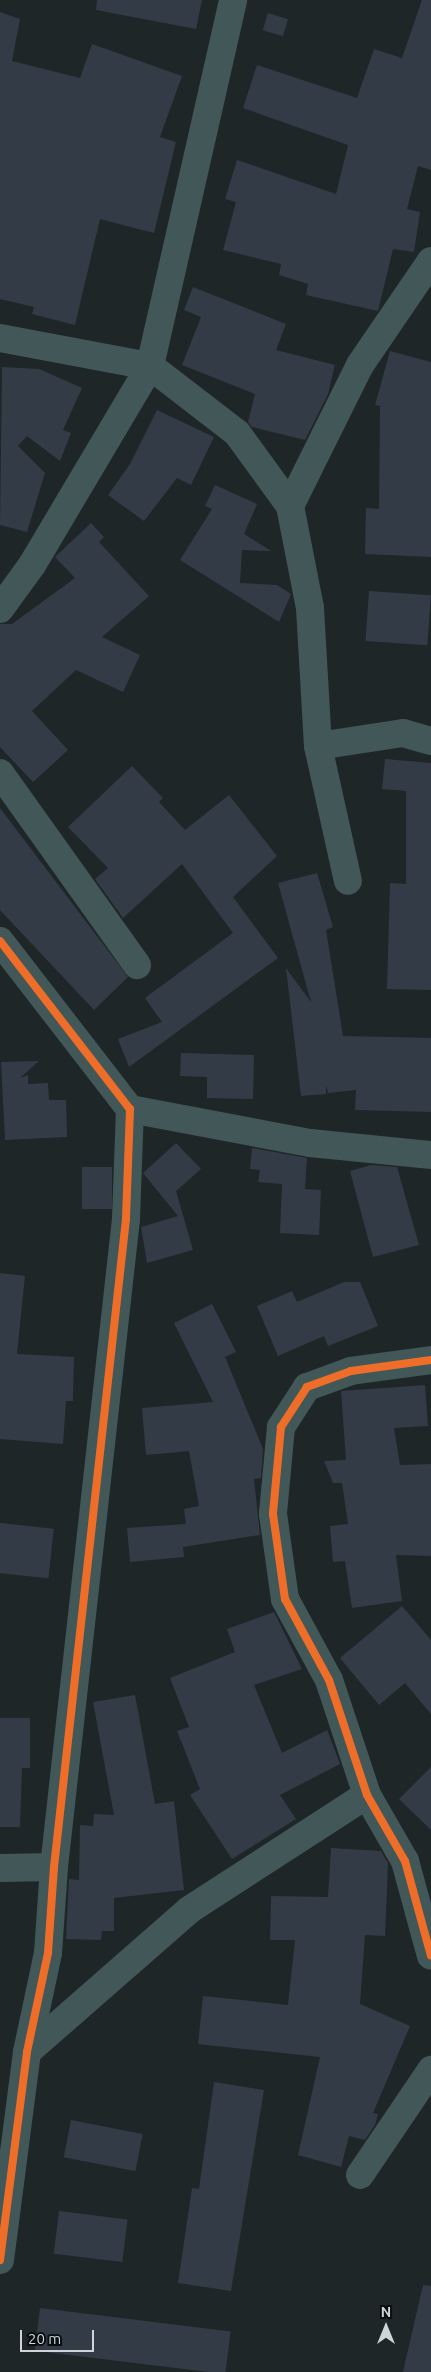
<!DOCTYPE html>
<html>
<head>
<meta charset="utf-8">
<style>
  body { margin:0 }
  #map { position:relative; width:431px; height:2372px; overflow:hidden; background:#1f2628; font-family:Ubuntu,sans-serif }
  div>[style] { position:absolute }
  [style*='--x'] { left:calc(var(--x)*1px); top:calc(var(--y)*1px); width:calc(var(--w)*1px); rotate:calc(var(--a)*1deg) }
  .building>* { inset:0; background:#333b46; transform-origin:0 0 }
  .minor>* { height:28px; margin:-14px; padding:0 14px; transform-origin:14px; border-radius:14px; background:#425757 }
  .cycleway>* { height:8px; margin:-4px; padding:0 4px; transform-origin:4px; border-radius:4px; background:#ee6e29 }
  span { translate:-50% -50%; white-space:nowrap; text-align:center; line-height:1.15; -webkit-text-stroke:4.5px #090f11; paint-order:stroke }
  .north { position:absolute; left:361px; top:2302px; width:50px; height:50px; -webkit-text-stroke:4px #090f11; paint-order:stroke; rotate:0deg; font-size:14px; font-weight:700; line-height:20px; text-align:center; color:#ced5d9 }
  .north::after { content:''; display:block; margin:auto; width:18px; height:22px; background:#ced5d9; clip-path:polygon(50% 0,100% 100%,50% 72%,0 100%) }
  .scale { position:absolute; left:20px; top:2330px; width:74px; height:22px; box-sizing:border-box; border:2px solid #ced5d9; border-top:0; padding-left:6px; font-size:15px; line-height:18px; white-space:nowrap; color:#ced5d9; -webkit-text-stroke:4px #090f11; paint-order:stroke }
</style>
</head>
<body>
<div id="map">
  <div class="building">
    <div style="clip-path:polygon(97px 0,202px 0,196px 29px,96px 10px)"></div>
    <div style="clip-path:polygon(422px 0,431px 0,431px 170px,418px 166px,407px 209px,420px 212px,414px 252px,393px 249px,378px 311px,306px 295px,308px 284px,279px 275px,281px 264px,223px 250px,236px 202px,225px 199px,237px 160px,336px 194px,348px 145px,243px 108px,257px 65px,357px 98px,374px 49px,402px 58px)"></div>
    <div style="clip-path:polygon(0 12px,20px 19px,12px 61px,80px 78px,92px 44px,182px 76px,160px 137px,176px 142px,154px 233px,100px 219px,75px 325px,32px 314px,34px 307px,0 299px)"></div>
    <div style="left:268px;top:13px;width:21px;height:18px;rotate:17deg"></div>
    <div style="clip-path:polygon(193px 287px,286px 324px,276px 350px,335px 365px,328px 394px,305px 440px,252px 427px,248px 422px,255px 394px,182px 365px,201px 317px,184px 310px)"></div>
    <div style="clip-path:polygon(390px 351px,431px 362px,431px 557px,365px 554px,366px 508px,379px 509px,380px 406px,375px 405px)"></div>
    <div style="clip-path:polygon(2px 367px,39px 369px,82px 388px,63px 430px,71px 433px,60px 461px,27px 436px,18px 446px,45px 473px,27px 532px,0 525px)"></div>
    <div style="clip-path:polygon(157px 410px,214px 437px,191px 485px,177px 478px,144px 521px,108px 495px,130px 464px)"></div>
    <div style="clip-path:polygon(215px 485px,257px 504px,244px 534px,271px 551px,242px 550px,240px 583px,277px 585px,291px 594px,279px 622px,180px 560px,212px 509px,205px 506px)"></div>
    <div style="clip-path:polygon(91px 523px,104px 537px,99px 542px,149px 596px,102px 637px,140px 655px,123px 692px,76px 670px,32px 711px,68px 750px,33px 782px,0 747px,0 624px,12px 624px,75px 578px,55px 557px)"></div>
    <div style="left:369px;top:591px;width:62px;height:50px;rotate:4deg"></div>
    <div style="clip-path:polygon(385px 759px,431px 763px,431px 990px,387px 989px,390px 883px,406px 884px,406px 791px,382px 789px)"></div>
    <div style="clip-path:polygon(132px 766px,163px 798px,159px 802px,185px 830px,229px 795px,277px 856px,233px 897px,278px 958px,129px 1067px,118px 1039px,162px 1022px,145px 998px,233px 933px,182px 864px,123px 918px,95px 879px,108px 868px,68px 827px)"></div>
    <div style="clip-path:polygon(0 808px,128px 977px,94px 1010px,0 910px)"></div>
    <div style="clip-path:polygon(317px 873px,333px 927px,326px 930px,343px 1036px,431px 1038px,431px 1112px,355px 1110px,356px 1090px,328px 1093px,326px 1085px,326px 1094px,301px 1096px,286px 968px,311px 1002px,278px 883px)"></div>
    <div style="clip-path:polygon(181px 1053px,254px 1055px,253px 1099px,207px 1098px,207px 1077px,180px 1076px)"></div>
    <div style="clip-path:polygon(39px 1061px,20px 1078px,28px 1075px,28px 1084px,48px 1083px,49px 1100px,66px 1100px,67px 1137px,5px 1140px,1px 1062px)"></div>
    <div style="clip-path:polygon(176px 1143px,201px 1169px,176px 1191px,193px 1250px,147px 1263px,141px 1227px,178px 1216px,143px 1173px)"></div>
    <div style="clip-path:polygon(252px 1148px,307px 1158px,305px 1189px,321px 1190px,319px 1235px,280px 1233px,282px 1184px,258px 1182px,260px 1170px,250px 1169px)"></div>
    <div style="clip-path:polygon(371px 1165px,397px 1167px,419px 1245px,373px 1257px,350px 1171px)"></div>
    <div style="left:82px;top:1167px;width:30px;height:42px"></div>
    <div style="clip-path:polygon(0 1273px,25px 1276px,17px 1354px,74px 1357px,73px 1401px,66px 1401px,63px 1444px,0 1439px)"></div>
    <div style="clip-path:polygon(344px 1282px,360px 1282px,378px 1326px,328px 1346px,324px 1336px,278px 1356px,257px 1306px,292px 1291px,297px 1302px)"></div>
    <div style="clip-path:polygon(212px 1304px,236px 1352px,225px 1357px,263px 1449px,261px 1478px,254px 1479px,260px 1535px,183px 1547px,184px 1557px,130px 1562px,127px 1528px,186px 1524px,184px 1509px,199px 1506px,189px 1451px,146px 1455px,142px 1408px,213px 1402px,174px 1323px)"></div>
    <div style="clip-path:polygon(425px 1385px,428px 1426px,394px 1428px,400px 1465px,431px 1464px,431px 1556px,396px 1555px,402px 1601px,352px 1608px,345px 1561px,333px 1562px,330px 1526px,348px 1524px,342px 1483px,333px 1483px,324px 1461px,346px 1460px,341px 1391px)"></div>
    <div style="left:0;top:1523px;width:54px;height:50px;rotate:6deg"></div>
    <div style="clip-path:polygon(402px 1606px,431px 1640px,431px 1714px,405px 1683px,379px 1705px,340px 1658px)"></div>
    <div style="clip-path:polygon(274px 1612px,302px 1669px,254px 1685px,282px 1753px,327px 1730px,340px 1764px,280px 1795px,296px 1819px,232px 1859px,190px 1795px,200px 1789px,177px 1731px,189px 1727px,170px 1678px,235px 1652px,227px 1629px)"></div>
    <div style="clip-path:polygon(135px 1695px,155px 1804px,174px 1801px,184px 1890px,114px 1898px,114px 1931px,102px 1931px,101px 1940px,66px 1939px,69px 1879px,79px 1880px,80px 1825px,93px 1826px,94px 1814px,114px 1815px,93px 1702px)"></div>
    <div style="clip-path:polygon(0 1718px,30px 1718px,30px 1768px,22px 1768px,20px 1827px,0 1827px)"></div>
    <div style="clip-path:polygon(431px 1767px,431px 1830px,399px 1799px)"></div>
    <div style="clip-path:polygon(331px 1848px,381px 1851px,388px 1863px,385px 1936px,365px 1935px,360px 2004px,410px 2026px,373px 2113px,378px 2114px,375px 2125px,365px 2140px,349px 2136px,341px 2167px,298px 2155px,320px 2057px,198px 2044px,203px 1996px,288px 2005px,295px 1940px,270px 1940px,271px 1896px,328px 1897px)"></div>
    <div style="clip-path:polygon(214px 2082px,264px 2090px,231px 2291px,178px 2283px,192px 2188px,199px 2189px)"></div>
    <div style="left:71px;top:2120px;width:73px;height:38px;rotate:11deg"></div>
    <div style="left:59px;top:2211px;width:69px;height:43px;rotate:7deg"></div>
    <div style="clip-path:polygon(423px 2285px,431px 2286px,431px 2372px,403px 2372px)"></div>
    <div style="left:40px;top:2308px;width:192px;height:43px;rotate:7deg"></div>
  </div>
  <div class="minor">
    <div style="--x:0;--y:338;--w:153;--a:10.6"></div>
    <div style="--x:150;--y:366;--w:110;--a:37.6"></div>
    <div style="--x:237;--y:433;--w:90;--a:54"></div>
    <div style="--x:290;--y:506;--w:104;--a:78.9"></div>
    <div style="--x:310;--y:608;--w:138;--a:86.7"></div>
    <div style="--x:318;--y:746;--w:138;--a:77.5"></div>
    <div style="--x:290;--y:506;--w:157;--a:-63.6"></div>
    <div style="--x:360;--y:365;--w:126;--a:-55.7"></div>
    <div style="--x:0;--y:609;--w:54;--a:-54"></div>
    <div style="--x:32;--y:565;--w:231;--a:-59.3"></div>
    <div style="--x:150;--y:366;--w:375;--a:-77.2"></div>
    <div style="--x:318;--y:746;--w:86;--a:-8.7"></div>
    <div style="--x:403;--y:733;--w:29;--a:16"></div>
    <div style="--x:0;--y:773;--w:236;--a:54.5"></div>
    <div style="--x:0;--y:941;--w:212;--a:52.3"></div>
    <div style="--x:130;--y:1109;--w:110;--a:92.1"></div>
    <div style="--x:126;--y:1219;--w:652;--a:96.34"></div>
    <div style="--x:54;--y:1867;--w:86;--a:94"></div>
    <div style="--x:48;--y:1953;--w:101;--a:102"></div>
    <div style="--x:27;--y:2052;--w:210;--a:97.4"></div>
    <div style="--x:130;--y:1109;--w:183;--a:10.7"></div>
    <div style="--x:310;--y:1143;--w:122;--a:5.7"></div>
    <div style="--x:431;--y:1360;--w:81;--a:172.2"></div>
    <div style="--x:351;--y:1371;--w:47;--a:160"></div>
    <div style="--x:307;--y:1387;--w:48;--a:123"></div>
    <div style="--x:281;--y:1427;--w:87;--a:95.3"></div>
    <div style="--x:273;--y:1514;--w:86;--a:82"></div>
    <div style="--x:285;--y:1599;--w:92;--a:61.5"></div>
    <div style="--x:329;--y:1680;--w:121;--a:71.7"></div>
    <div style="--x:367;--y:1795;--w:76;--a:60.1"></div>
    <div style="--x:405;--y:1861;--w:98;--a:74.7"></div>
    <div style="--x:0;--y:1868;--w:54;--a:-1.1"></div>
    <div style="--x:27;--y:2052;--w:215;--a:-41.2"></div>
    <div style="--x:189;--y:1910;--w:212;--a:-32.9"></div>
    <div style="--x:360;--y:2175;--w:127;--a:-55.9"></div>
  </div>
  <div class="cycleway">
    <div style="--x:0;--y:941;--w:212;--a:52.3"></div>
    <div style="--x:130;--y:1109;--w:110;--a:92.1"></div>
    <div style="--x:126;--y:1219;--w:652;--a:96.34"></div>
    <div style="--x:54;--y:1867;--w:86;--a:94"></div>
    <div style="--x:48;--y:1953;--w:101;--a:102"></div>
    <div style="--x:27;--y:2052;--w:210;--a:97.4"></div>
    <div style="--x:431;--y:1360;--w:81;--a:172.2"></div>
    <div style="--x:351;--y:1371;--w:47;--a:160"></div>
    <div style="--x:307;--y:1387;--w:48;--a:123"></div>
    <div style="--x:281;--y:1427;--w:87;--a:95.3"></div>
    <div style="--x:273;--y:1514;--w:86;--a:82"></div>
    <div style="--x:285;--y:1599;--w:92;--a:61.5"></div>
    <div style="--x:329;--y:1680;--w:121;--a:71.7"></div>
    <div style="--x:367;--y:1795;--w:76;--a:60.1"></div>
    <div style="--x:405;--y:1861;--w:98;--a:74.7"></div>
  </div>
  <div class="north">N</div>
  <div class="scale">20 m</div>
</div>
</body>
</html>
